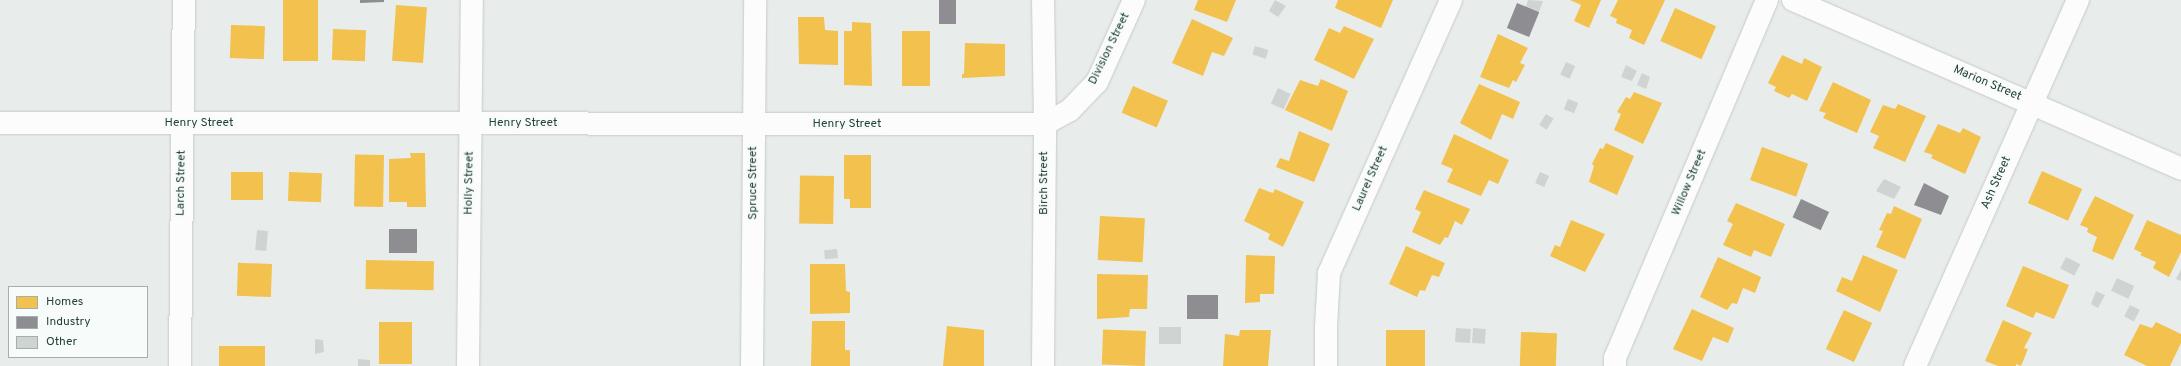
<!DOCTYPE html>
<html>
<head>
<meta charset="utf-8">
<style>
  body { margin:0 }
  #map { position:relative; width:2181px; height:366px; overflow:hidden; background:#e8edeb; font-family:Overpass,sans-serif }
  div>[style] { position:absolute }
  [style*='--x'] { left:calc(var(--x)*1px); top:calc(var(--y)*1px); width:calc(var(--w)*1px); rotate:calc(var(--a)*1deg) }
  .homes>* { inset:0; background:#f2c14e; transform-origin:0 0 }
  .industry>* { inset:0; background:#8d8d92; transform-origin:0 0 }
  .building>* { inset:0; background:#cfd4d2; transform-origin:0 0 }
  .roads { filter:drop-shadow(0 0 1px #c5cac8) drop-shadow(0 0 1px #c5cac8) }
  .street>* { height:22px; margin:-11px; padding:0 11px; transform-origin:11px; border-radius:11px; background:#fcfcfc }
  span { translate:-50% -50%; white-space:nowrap; text-align:center; line-height:1.15; -webkit-text-stroke:4px #f7fbf9; paint-order:stroke }
  .street-label { font-size:12px; color:#24423a }
  .legend { position:absolute; left:8px; top:286px; width:140px; height:72px; box-sizing:border-box; background:#f7fbf9; border:1px solid #a3b1ad; margin:0; padding:5px 7px; list-style:none; font-size:12px; color:#24423a }
  .legend li { display:flex; align-items:center; gap:8px; height:20px }
  .legend b { width:20px; border:1px solid #a3b1ad }
</style>
</head>
<body>
<div id="map">
  <div class="homes">
    <div style="left:283px;top:0;width:35px;height:61px"></div>
    <div style="clip-path:polygon(1198px 0,1236px 0,1227px 22px,1194px 10px)"></div>
    <div style="clip-path:polygon(1338px 0,1393px 0,1381px 28px,1335px 8px)"></div>
    <div style="clip-path:polygon(1570px 0,1601px 0,1589px 28px,1574px 21px,1581px 5px)"></div>
    <div style="clip-path:polygon(1618px 0,1665px 0,1644px 45px,1629px 38px,1632px 30px,1616px 23px,1617px 19px,1610px 16px)"></div>
    <div style="left:396px;top:5px;width:31px;height:56px;rotate:4deg"></div>
    <div style="left:1675px;top:8px;width:45px;height:36px;rotate:24deg"></div>
    <div style="clip-path:polygon(798px 17px,824px 17px,825px 30px,838px 31px,838px 65px,799px 64px)"></div>
    <div style="clip-path:polygon(1192px 19px,1233px 38px,1224px 56px,1212px 52px,1203px 76px,1172px 63px)"></div>
    <div style="clip-path:polygon(852px 22px,871px 23px,872px 86px,844px 85px,844px 31px,852px 31px)"></div>
    <div style="left:231px;top:25px;width:34px;height:33px;rotate:2deg"></div>
    <div style="clip-path:polygon(1344px 26px,1374px 39px,1354px 79px,1314px 60px,1329px 28px,1340px 33px)"></div>
    <div style="left:333px;top:29px;width:33px;height:31px;rotate:2deg"></div>
    <div style="left:902px;top:31px;width:28px;height:55px"></div>
    <div style="clip-path:polygon(1498px 34px,1528px 48px,1520px 63px,1525px 65px,1516px 82px,1513px 80px,1509px 88px,1480px 77px)"></div>
    <div style="clip-path:polygon(965px 43px,1005px 44px,1005px 76px,962px 78px,962px 74px,964px 74px)"></div>
    <div style="clip-path:polygon(1782px 55px,1802px 64px,1804px 58px,1822px 67px,1807px 101px,1792px 94px,1789px 98px,1774px 91px,1776px 87px,1768px 83px)"></div>
    <div style="clip-path:polygon(1321px 79px,1348px 91px,1332px 131px,1285px 110px,1300px 80px,1318px 86px)"></div>
    <div style="clip-path:polygon(1833px 82px,1871px 100px,1857px 133px,1823px 118px,1826px 113px,1819px 111px)"></div>
    <div style="clip-path:polygon(1479px 84px,1520px 102px,1513px 119px,1502px 114px,1491px 140px,1460px 123px)"></div>
    <div style="left:1133px;top:86px;width:38px;height:29px;rotate:23deg"></div>
    <div style="clip-path:polygon(1634px 92px,1662px 103px,1643px 144px,1614px 130px,1621px 114px,1617px 112px,1626px 97px,1630px 99px)"></div>
    <div style="clip-path:polygon(1898px 104px,1926px 116px,1905px 162px,1873px 148px,1879px 136px,1870px 132px,1883px 105px,1895px 109px)"></div>
    <div style="clip-path:polygon(1938px 124px,1960px 133px,1963px 128px,1981px 137px,1965px 174px,1931px 158px,1933px 155px,1924px 152px)"></div>
    <div style="clip-path:polygon(1299px 131px,1330px 144px,1314px 182px,1276px 167px,1280px 158px,1289px 161px)"></div>
    <div style="clip-path:polygon(1454px 134px,1509px 160px,1498px 184px,1489px 180px,1481px 196px,1447px 182px,1453px 169px,1441px 164px)"></div>
    <div style="clip-path:polygon(1606px 143px,1634px 156px,1617px 195px,1589px 182px,1594px 166px,1592px 164px,1600px 148px,1603px 149px)"></div>
    <div style="left:1762px;top:147px;width:49px;height:35px;rotate:20deg"></div>
    <div style="clip-path:polygon(410px 153px,425px 153px,426px 207px,407px 207px,407px 202px,389px 202px,389px 159px,411px 158px)"></div>
    <div style="left:384px;top:155px;width:52px;height:29px;rotate:91deg"></div>
    <div style="clip-path:polygon(844px 155px,871px 155px,871px 208px,850px 208px,850px 199px,844px 199px)"></div>
    <div style="left:2042px;top:171px;width:44px;height:35px;rotate:24deg"></div>
    <div style="left:231px;top:172px;width:32px;height:28px"></div>
    <div style="left:289px;top:172px;width:33px;height:29px;rotate:2deg"></div>
    <div style="left:834px;top:176px;width:48px;height:34px;rotate:91deg"></div>
    <div style="clip-path:polygon(1259px 188px,1273px 193px,1275px 189px,1304px 202px,1283px 247px,1268px 239px,1270px 234px,1244px 221px)"></div>
    <div style="clip-path:polygon(1424px 190px,1470px 209px,1462px 225px,1455px 221px,1448px 238px,1445px 237px,1440px 245px,1412px 232px,1421px 212px,1415px 209px)"></div>
    <div style="clip-path:polygon(2095px 196px,2134px 215px,2113px 260px,2092px 251px,2097px 237px,2087px 232px,2088px 228px,2080px 225px)"></div>
    <div style="clip-path:polygon(1736px 203px,1785px 224px,1771px 257px,1754px 250px,1751px 257px,1723px 245px,1733px 224px,1727px 221px)"></div>
    <div style="clip-path:polygon(1894px 206px,1922px 219px,1905px 259px,1876px 247px,1883px 231px,1879px 230px,1887px 213px,1891px 214px)"></div>
    <div style="left:1100px;top:216px;width:45px;height:44px;rotate:3deg"></div>
    <div style="clip-path:polygon(1571px 220px,1605px 234px,1585px 272px,1550px 256px,1555px 245px,1560px 247px)"></div>
    <div style="clip-path:polygon(2147px 220px,2181px 235px,2181px 252px,2169px 277px,2153px 268px,2156px 262px,2140px 255px,2142px 253px,2134px 249px)"></div>
    <div style="clip-path:polygon(1406px 246px,1445px 263px,1439px 277px,1432px 275px,1425px 291px,1420px 290px,1417px 297px,1389px 284px)"></div>
    <div style="clip-path:polygon(1246px 255px,1275px 256px,1274px 294px,1260px 294px,1260px 302px,1245px 303px)"></div>
    <div style="clip-path:polygon(1863px 255px,1898px 270px,1880px 312px,1836px 291px,1842px 277px,1852px 281px)"></div>
    <div style="clip-path:polygon(1718px 257px,1761px 277px,1755px 293px,1743px 288px,1737px 304px,1732px 303px,1727px 310px,1700px 297px)"></div>
    <div style="left:366px;top:260px;width:68px;height:29px;rotate:1deg"></div>
    <div style="left:272px;top:264px;width:33px;height:34px;rotate:92deg"></div>
    <div style="clip-path:polygon(810px 264px,845px 264px,846px 291px,850px 292px,850px 313px,810px 314px)"></div>
    <div style="clip-path:polygon(2023px 266px,2069px 285px,2054px 319px,2036px 312px,2033px 318px,2006px 306px)"></div>
    <div style="clip-path:polygon(1097px 274px,1148px 275px,1147px 309px,1130px 309px,1129px 317px,1097px 319px)"></div>
    <div style="clip-path:polygon(1692px 309px,1734px 328px,1728px 343px,1713px 337px,1702px 361px,1673px 349px)"></div>
    <div style="left:1844px;top:310px;width:31px;height:43px;rotate:25deg"></div>
    <div style="clip-path:polygon(2003px 320px,2032px 333px,2024px 348px,2028px 349px,2021px 366px,2016px 364px,2016px 366px,1998px 366px,1985px 361px)"></div>
    <div style="clip-path:polygon(812px 321px,845px 321px,845px 350px,850px 350px,850px 366px,811px 366px)"></div>
    <div style="left:379px;top:322px;width:33px;height:42px"></div>
    <div style="clip-path:polygon(2156px 322px,2181px 334px,2181px 343px,2170px 366px,2147px 366px,2124px 355px,2140px 324px,2152px 328px)"></div>
    <div style="clip-path:polygon(947px 326px,984px 330px,984px 366px,943px 366px)"></div>
    <div style="clip-path:polygon(1240px 330px,1271px 330px,1268px 366px,1223px 366px,1225px 334px,1239px 336px)"></div>
    <div style="left:1386px;top:330px;width:39px;height:36px"></div>
    <div style="left:1146px;top:331px;width:35px;height:43px;rotate:92deg"></div>
    <div style="left:1521px;top:332px;width:36px;height:34px;rotate:2deg"></div>
    <div style="left:265px;top:346px;width:20px;height:46px;rotate:90deg"></div>
  </div>
  <div class="industry">
    <div style="clip-path:polygon(360px 0,384px 0,384px 2px,360px 3px)"></div>
    <div style="left:939px;top:0;width:17px;height:24px"></div>
    <div style="left:1517px;top:3px;width:24px;height:27px;rotate:22deg"></div>
    <div style="clip-path:polygon(1924px 183px,1949px 196px,1941px 215px,1914px 205px)"></div>
    <div style="left:1801px;top:199px;width:31px;height:20px;rotate:25deg"></div>
    <div style="left:417px;top:229px;width:24px;height:28px;rotate:90deg"></div>
    <div style="left:1187px;top:295px;width:31px;height:24px"></div>
  </div>
  <div class="building">
    <div style="clip-path:polygon(1275px 0,1286px 6px,1278px 17px,1269px 11px)"></div>
    <div style="clip-path:polygon(1528px 0,1543px 1px,1539px 12px,1526px 6px)"></div>
    <div style="left:1255px;top:46px;width:14px;height:9px;rotate:17deg"></div>
    <div style="left:1566px;top:62px;width:10px;height:14px;rotate:24deg"></div>
    <div style="clip-path:polygon(1626px 65px,1637px 71px,1632px 81px,1621px 77px)"></div>
    <div style="clip-path:polygon(1642px 73px,1650px 77px,1646px 89px,1637px 85px)"></div>
    <div style="left:1278px;top:88px;width:14px;height:17px;rotate:25deg"></div>
    <div style="left:1568px;top:99px;width:11px;height:11px;rotate:22deg"></div>
    <div style="left:1546px;top:114px;width:9px;height:13px;rotate:32deg"></div>
    <div style="left:1540px;top:172px;width:10px;height:12px;rotate:24deg"></div>
    <div style="clip-path:polygon(1884px 179px,1901px 187px,1894px 199px,1876px 191px)"></div>
    <div style="left:257px;top:230px;width:11px;height:20px;rotate:5deg"></div>
    <div style="left:837px;top:249px;width:9px;height:13px;rotate:84deg"></div>
    <div style="left:2066px;top:257px;width:16px;height:13px;rotate:27deg"></div>
    <div style="clip-path:polygon(2181px 269px,2181px 281px,2176px 279px)"></div>
    <div style="left:2117px;top:278px;width:19px;height:14px;rotate:25deg"></div>
    <div style="clip-path:polygon(2096px 291px,2105px 295px,2098px 308px,2091px 304px)"></div>
    <div style="left:2130px;top:305px;width:11px;height:13px;rotate:27deg"></div>
    <div style="left:1159px;top:327px;width:22px;height:17px"></div>
    <div style="left:1456px;top:328px;width:15px;height:14px;rotate:4deg"></div>
    <div style="left:1473px;top:328px;width:13px;height:15px;rotate:4deg"></div>
    <div style="clip-path:polygon(315px 339px,323px 340px,324px 352px,315px 354px)"></div>
    <div style="clip-path:polygon(358px 359px,370px 360px,370px 366px,358px 366px)"></div>
  </div>
  <div class="roads">
    <div class="street">
      <div style="--x:1793;--y:0;--w:423;--a:23.5"></div>
      <div style="--x:0;--y:123;--w:1045;--a:0.05"></div>
      <div style="--x:1045;--y:124;--w:29;--a:-29"></div>
      <div style="--x:1070;--y:110;--w:39;--a:-46"></div>
      <div style="--x:1097;--y:82;--w:90;--a:-65.7"></div>
      <div style="--x:180;--y:366;--w:366;--a:-89.4"></div>
      <div style="--x:468;--y:366;--w:366;--a:-89.4"></div>
      <div style="--x:752;--y:366;--w:366;--a:-89.5"></div>
      <div style="--x:1043;--y:366;--w:242;--a:-89.5"></div>
      <div style="--x:1045;--y:124;--w:124;--a:-90.9"></div>
      <div style="--x:1326;--y:366;--w:39;--a:-90"></div>
      <div style="--x:1326;--y:327;--w:54;--a:-86.8"></div>
      <div style="--x:1329;--y:273;--w:299;--a:-65.9"></div>
      <div style="--x:1615;--y:366;--w:8;--a:-90"></div>
      <div style="--x:1615;--y:358;--w:389;--a:-67"></div>
      <div style="--x:1915;--y:366;--w:401;--a:-66"></div>
    </div>
  </div>
  <div class="street-label">
    <span style="left:1110px;top:49px;rotate:-64deg">Division Street</span>
    <span style="left:1987px;top:84px;rotate:23deg">Marion Street</span>
    <span style="left:199px;top:124px">Henry Street</span>
    <span style="left:523px;top:124px">Henry Street</span>
    <span style="left:847px;top:125px">Henry Street</span>
    <span style="left:1371px;top:179px;rotate:-66deg">Laurel Street</span>
    <span style="left:182px;top:183px;rotate:-89deg">Larch Street</span>
    <span style="left:470px;top:183px;rotate:-89deg">Holly Street</span>
    <span style="left:754px;top:183px;rotate:-90deg">Spruce Street</span>
    <span style="left:1045px;top:183px;rotate:-90deg">Birch Street</span>
    <span style="left:1690px;top:183px;rotate:-67deg">Willow Street</span>
    <span style="left:1997px;top:183px;rotate:-66deg">Ash Street</span>
  </div>
  <ul class="legend">
  <li><b style="height:11px;background:#f2c14e"></b>Homes</li>
  <li><b style="height:11px;background:#8d8d92"></b>Industry</li>
  <li><b style="height:11px;background:#cfd4d2"></b>Other</li>
  </ul>
</div>
</body>
</html>
